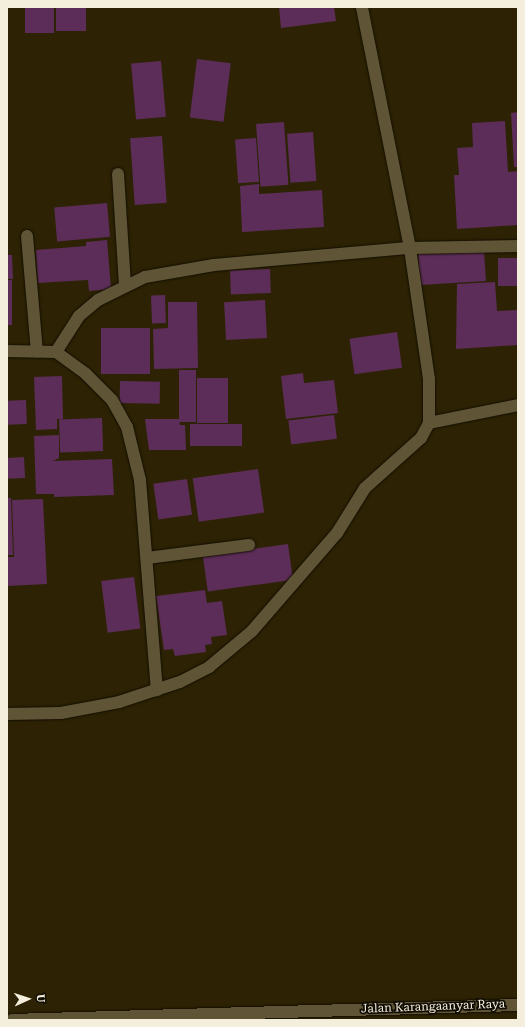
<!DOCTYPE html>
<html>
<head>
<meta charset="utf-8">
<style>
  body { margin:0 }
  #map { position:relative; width:525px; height:1027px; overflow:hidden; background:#2d2304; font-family:"Roboto Serif",serif }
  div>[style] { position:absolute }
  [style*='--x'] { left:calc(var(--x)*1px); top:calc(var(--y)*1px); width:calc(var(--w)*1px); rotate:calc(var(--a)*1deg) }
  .building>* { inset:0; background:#5c2d58; transform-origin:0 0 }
  .roads { filter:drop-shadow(0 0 1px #130d00) drop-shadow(0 0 1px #130d00) }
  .service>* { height:12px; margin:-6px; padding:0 6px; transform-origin:6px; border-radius:6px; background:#5f5536 }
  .minor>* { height:12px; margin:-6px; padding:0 6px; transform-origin:6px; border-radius:6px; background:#5f5536 }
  span { translate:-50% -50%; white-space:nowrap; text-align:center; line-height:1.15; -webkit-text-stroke:3.5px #110d03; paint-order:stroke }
  .street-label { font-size:12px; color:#f4eedd }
  .frame { position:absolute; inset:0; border:8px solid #f4eedd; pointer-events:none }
  .north { position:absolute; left:8px; top:979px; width:40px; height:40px; -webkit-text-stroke:3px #110d03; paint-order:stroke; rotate:87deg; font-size:11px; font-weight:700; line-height:16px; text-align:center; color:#f4eedd }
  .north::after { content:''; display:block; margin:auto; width:14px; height:18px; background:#f4eedd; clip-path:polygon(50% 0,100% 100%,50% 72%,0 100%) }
</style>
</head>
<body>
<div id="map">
  <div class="building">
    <div style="left:25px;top:7px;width:29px;height:26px"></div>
    <div style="left:56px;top:7px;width:30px;height:24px"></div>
    <div style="clip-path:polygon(279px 7px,334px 7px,336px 21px,281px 28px)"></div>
    <div style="left:197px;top:59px;width:34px;height:59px;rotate:7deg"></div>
    <div style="left:161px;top:61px;width:56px;height:30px;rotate:85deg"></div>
    <div style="clip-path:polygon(518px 112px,518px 167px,514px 167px,511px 113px)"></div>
    <div style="clip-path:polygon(505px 121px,508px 172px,518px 171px,518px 225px,457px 229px,454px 175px,459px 175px,457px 148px,473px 147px,472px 123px)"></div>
    <div style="left:284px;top:122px;width:63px;height:28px;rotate:86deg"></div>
    <div style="left:313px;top:132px;width:49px;height:26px;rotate:86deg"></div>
    <div style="left:162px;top:136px;width:67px;height:32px;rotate:86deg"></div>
    <div style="left:256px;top:138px;width:44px;height:21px;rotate:86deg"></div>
    <div style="clip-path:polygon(259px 184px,259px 194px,322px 190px,324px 227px,242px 232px,240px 186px)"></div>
    <div style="left:107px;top:203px;width:34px;height:53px;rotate:85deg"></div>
    <div style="clip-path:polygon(107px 240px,111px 289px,89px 291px,88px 280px,38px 283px,36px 250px,86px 246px,86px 242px)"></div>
    <div style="clip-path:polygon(449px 248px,449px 253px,484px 251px,486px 281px,420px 285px,418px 249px)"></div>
    <div style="clip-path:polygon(7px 255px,12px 255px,13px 279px,7px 279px)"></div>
    <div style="left:518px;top:258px;width:28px;height:20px;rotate:90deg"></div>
    <div style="left:270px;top:269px;width:24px;height:40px;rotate:88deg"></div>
    <div style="left:7px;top:280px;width:5px;height:45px"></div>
    <div style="clip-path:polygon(495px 282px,497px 311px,518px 310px,518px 345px,456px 349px,457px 284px)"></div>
    <div style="left:165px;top:295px;width:28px;height:14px;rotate:88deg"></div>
    <div style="left:265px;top:300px;width:38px;height:41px;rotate:87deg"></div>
    <div style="clip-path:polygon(168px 302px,197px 302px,198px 368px,154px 369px,153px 329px,168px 328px)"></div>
    <div style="left:101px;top:328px;width:49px;height:46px"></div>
    <div style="left:397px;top:332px;width:36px;height:48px;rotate:82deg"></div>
    <div style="left:196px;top:370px;width:52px;height:17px;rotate:90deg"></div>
    <div style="clip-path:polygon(303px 373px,304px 383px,334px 380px,338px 413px,286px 419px,281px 376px)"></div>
    <div style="clip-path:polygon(62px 376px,63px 419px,57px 419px,57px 429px,36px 430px,34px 377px)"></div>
    <div style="left:228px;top:378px;width:45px;height:31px;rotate:90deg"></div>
    <div style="left:120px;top:381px;width:40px;height:22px;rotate:1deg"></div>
    <div style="left:26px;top:400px;width:24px;height:19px;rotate:88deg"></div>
    <div style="left:334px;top:415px;width:24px;height:46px;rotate:83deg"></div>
    <div style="left:102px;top:418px;width:33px;height:43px;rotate:88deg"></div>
    <div style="clip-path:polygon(145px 419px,179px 419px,180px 425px,185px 425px,186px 450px,149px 450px)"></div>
    <div style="left:242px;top:424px;width:22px;height:52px;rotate:90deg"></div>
    <div style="clip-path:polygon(59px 435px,59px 458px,53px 461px,112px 459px,114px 495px,54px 497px,54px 494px,36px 494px,34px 436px)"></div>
    <div style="left:24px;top:457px;width:21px;height:17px;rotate:87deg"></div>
    <div style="left:258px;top:469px;width:44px;height:66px;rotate:82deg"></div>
    <div style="left:187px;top:479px;width:36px;height:34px;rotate:82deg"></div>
    <div style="clip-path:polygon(7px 498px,11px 498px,13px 555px,7px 555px)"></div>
    <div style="clip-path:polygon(43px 499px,47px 584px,7px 586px,7px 557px,14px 557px,12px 500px)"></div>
    <div style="left:288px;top:544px;width:36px;height:86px;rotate:82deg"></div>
    <div style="left:134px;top:577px;width:52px;height:33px;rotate:83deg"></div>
    <div style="clip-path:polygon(205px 590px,207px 603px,222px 601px,227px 635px,211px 637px,212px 644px,205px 645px,206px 652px,175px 656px,173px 649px,164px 650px,156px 596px)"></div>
  </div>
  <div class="roads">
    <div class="service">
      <div style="--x:118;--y:174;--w:111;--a:86.4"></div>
      <div style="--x:27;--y:236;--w:116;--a:85.1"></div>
    </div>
    <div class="minor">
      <div style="--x:7;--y:351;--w:49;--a:1.2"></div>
      <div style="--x:56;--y:352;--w:37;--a:36"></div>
      <div style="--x:86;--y:374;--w:37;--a:45"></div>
      <div style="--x:112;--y:400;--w:31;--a:61"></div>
      <div style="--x:127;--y:427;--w:55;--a:76.2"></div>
      <div style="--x:140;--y:480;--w:211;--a:85.4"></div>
      <div style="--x:56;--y:352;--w:43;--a:-57.4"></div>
      <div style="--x:79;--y:316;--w:25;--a:-40"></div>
      <div style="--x:98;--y:300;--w:52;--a:-26.1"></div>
      <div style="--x:145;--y:277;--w:70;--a:-9.9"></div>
      <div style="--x:214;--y:265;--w:197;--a:-5"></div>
      <div style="--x:410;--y:248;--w:108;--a:-1.1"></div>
      <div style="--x:429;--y:423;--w:91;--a:-11.4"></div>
      <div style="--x:147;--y:558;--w:103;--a:-7.3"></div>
      <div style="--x:7;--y:714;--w:54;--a:-1.1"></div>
      <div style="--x:61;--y:713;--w:59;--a:-10.7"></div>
      <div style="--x:119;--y:702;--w:64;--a:-18.2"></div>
      <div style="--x:180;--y:682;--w:33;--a:-27"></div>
      <div style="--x:209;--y:667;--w:56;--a:-39.9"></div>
      <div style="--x:252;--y:631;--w:130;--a:-49.1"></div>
      <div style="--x:337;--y:533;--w:53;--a:-58.1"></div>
      <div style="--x:365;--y:488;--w:75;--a:-41.8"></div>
      <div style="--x:421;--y:438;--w:17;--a:-62"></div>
      <div style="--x:429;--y:423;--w:44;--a:-90"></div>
      <div style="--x:429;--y:379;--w:132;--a:-98.3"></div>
      <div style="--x:410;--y:248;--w:246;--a:-101.3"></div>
      <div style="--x:12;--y:1020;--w:506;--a:-1.7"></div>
    </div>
  </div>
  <div class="street-label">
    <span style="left:433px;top:1007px;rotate:-2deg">Jalan Karangaanyar Raya</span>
  </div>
  <div class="frame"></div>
  <div class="north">U</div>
</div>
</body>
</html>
